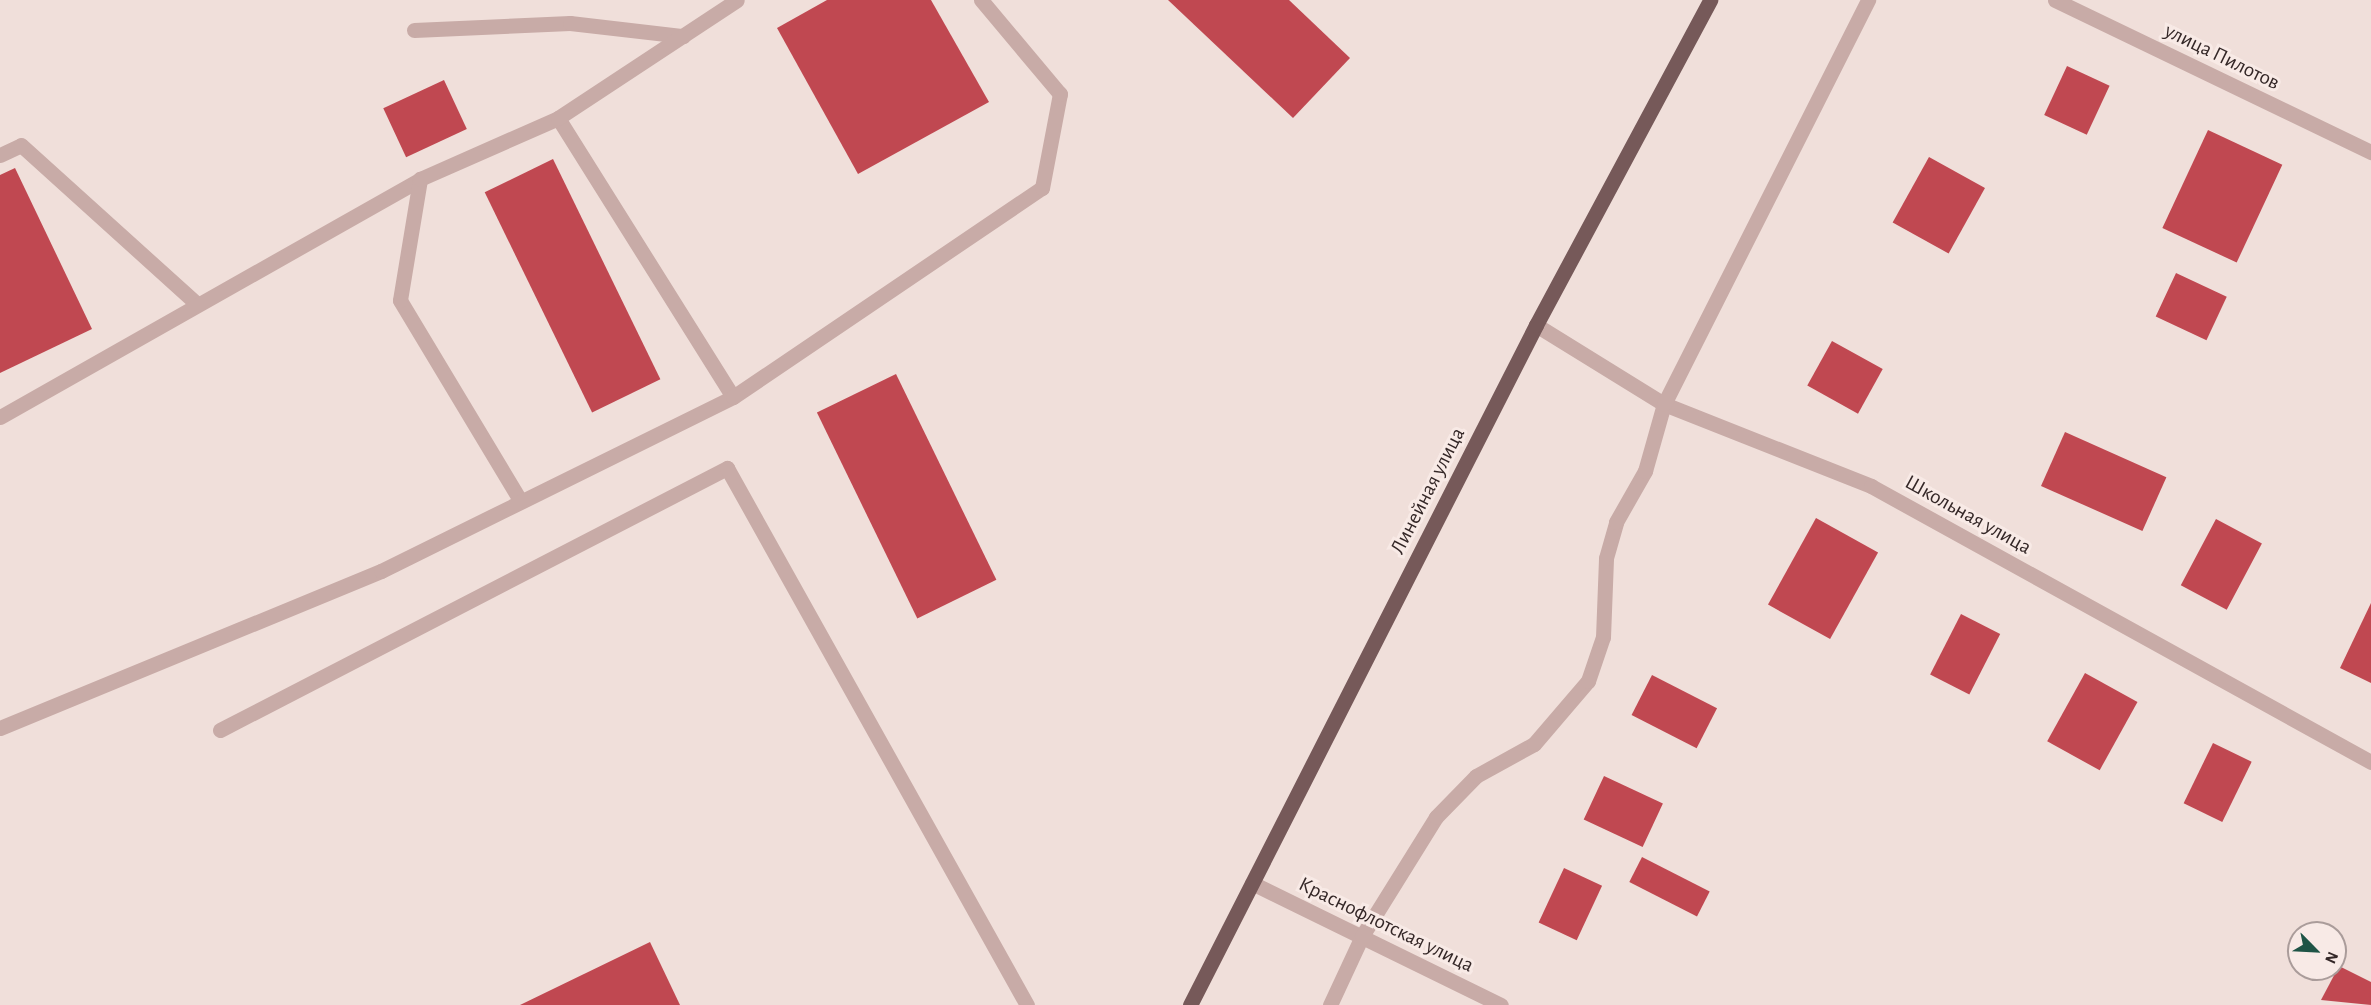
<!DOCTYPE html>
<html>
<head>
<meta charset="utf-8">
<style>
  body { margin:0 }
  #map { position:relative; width:2371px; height:1005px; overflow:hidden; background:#f0dfda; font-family:"Alegreya Sans",sans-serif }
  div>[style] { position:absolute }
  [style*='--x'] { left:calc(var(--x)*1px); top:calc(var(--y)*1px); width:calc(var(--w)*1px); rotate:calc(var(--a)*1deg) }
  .building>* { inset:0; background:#c04851; transform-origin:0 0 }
  .minor>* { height:15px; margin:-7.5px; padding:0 7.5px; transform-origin:7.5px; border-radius:7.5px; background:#c8aba7 }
  .major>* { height:15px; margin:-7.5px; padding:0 7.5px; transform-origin:7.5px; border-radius:7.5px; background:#765959 }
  span { translate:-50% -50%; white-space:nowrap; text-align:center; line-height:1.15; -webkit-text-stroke:6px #f8eae6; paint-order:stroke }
  .street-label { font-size:21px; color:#342727 }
  .north { position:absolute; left:2287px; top:921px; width:60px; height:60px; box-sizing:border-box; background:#f8eae6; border:2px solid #aa9c9a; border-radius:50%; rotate:114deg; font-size:16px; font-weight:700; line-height:24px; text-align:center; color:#342727 }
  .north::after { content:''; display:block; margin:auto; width:21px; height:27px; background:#1f5446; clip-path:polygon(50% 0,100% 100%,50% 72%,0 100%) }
</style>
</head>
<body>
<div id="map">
  <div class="building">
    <div style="clip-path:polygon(827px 0,931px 0,989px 102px,858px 174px,777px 28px)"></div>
    <div style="clip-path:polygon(1168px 0,1289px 0,1350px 58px,1293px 118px)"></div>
    <div style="left:2067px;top:66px;width:47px;height:54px;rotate:25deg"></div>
    <div style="left:444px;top:80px;width:54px;height:67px;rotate:65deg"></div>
    <div style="left:2208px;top:130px;width:82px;height:108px;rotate:25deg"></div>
    <div style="left:1929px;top:157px;width:64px;height:75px;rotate:29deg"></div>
    <div style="left:553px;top:159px;width:245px;height:76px;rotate:64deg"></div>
    <div style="clip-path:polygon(15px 168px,92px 329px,0 373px,0 175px)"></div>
    <div style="left:2176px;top:273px;width:56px;height:48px;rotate:25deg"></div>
    <div style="left:1832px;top:341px;width:58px;height:51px;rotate:29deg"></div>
    <div style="left:896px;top:374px;width:229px;height:88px;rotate:64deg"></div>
    <div style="left:2065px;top:432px;width:111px;height:59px;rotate:24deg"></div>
    <div style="left:1816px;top:518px;width:71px;height:99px;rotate:29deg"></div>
    <div style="left:2216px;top:519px;width:52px;height:75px;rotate:28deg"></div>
    <div style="clip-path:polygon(2371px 603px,2371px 683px,2340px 668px)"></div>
    <div style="left:1961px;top:614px;width:44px;height:68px;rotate:27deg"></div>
    <div style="left:2085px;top:673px;width:60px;height:78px;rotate:29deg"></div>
    <div style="left:1652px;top:675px;width:73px;height:45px;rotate:27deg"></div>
    <div style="left:2213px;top:743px;width:43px;height:67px;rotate:26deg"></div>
    <div style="left:1604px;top:776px;width:65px;height:48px;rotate:25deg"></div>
    <div style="left:1642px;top:857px;width:76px;height:28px;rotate:27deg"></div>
    <div style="left:1564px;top:868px;width:42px;height:60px;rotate:25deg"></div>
    <div style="clip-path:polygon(650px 942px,680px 1005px,520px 1005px)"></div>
    <div style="clip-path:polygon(2339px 966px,2371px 982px,2371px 1005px,2321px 1000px)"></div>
  </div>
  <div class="minor">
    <div style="--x:2055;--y:0;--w:351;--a:25.7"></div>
    <div style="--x:414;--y:30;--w:156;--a:-2.6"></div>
    <div style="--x:570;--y:23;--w:114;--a:6.6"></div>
    <div style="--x:558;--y:118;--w:329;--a:57.9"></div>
    <div style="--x:0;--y:155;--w:23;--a:-25"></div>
    <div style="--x:21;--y:145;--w:237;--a:42.1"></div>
    <div style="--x:1536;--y:325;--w:150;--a:31.7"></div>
    <div style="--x:1664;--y:404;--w:223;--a:21.6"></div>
    <div style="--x:1871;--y:486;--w:571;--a:28.9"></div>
    <div style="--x:0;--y:417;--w:483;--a:-29.5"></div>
    <div style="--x:520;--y:500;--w:233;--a:-121"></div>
    <div style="--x:400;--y:300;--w:123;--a:-80.6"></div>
    <div style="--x:420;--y:179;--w:151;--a:-23.8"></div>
    <div style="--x:558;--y:118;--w:214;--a:-33.4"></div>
    <div style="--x:0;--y:728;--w:412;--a:-22.4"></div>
    <div style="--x:381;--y:571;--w:393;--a:-26.3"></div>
    <div style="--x:733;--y:397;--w:373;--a:-34.1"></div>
    <div style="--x:1042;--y:188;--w:96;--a:-79.2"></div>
    <div style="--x:1060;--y:94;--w:123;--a:-130"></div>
    <div style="--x:220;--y:730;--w:571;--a:-27.33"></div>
    <div style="--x:727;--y:468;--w:615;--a:60.81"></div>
    <div style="--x:1252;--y:883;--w:277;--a:26.1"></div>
    <div style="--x:1330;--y:1005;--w:76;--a:-65.1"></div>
    <div style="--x:1362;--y:936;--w:140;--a:-58.1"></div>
    <div style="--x:1436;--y:817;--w:57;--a:-45.7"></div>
    <div style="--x:1476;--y:776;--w:66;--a:-28.9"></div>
    <div style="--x:1534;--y:744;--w:83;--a:-49.4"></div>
    <div style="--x:1588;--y:681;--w:46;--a:-71.2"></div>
    <div style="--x:1603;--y:637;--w:79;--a:-87.8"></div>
    <div style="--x:1606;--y:558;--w:37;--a:-74"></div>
    <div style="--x:1616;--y:522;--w:59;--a:-60.4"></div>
    <div style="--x:1645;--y:471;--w:70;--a:-74.2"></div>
    <div style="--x:1664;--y:404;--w:453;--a:-63.2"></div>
  </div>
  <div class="major">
    <div style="--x:1190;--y:1005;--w:763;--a:-63.03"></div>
    <div style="--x:1536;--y:325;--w:369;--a:-61.8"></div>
  </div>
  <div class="street-label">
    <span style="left:2222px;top:57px;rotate:26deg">улица Пилотов</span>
    <span style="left:1428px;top:491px;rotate:-63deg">Линейная улица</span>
    <span style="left:1968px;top:515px;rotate:29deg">Школьная улица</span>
    <span style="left:1386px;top:925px;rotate:26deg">Краснофлотская улица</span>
  </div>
  <div class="north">N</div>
</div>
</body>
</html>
